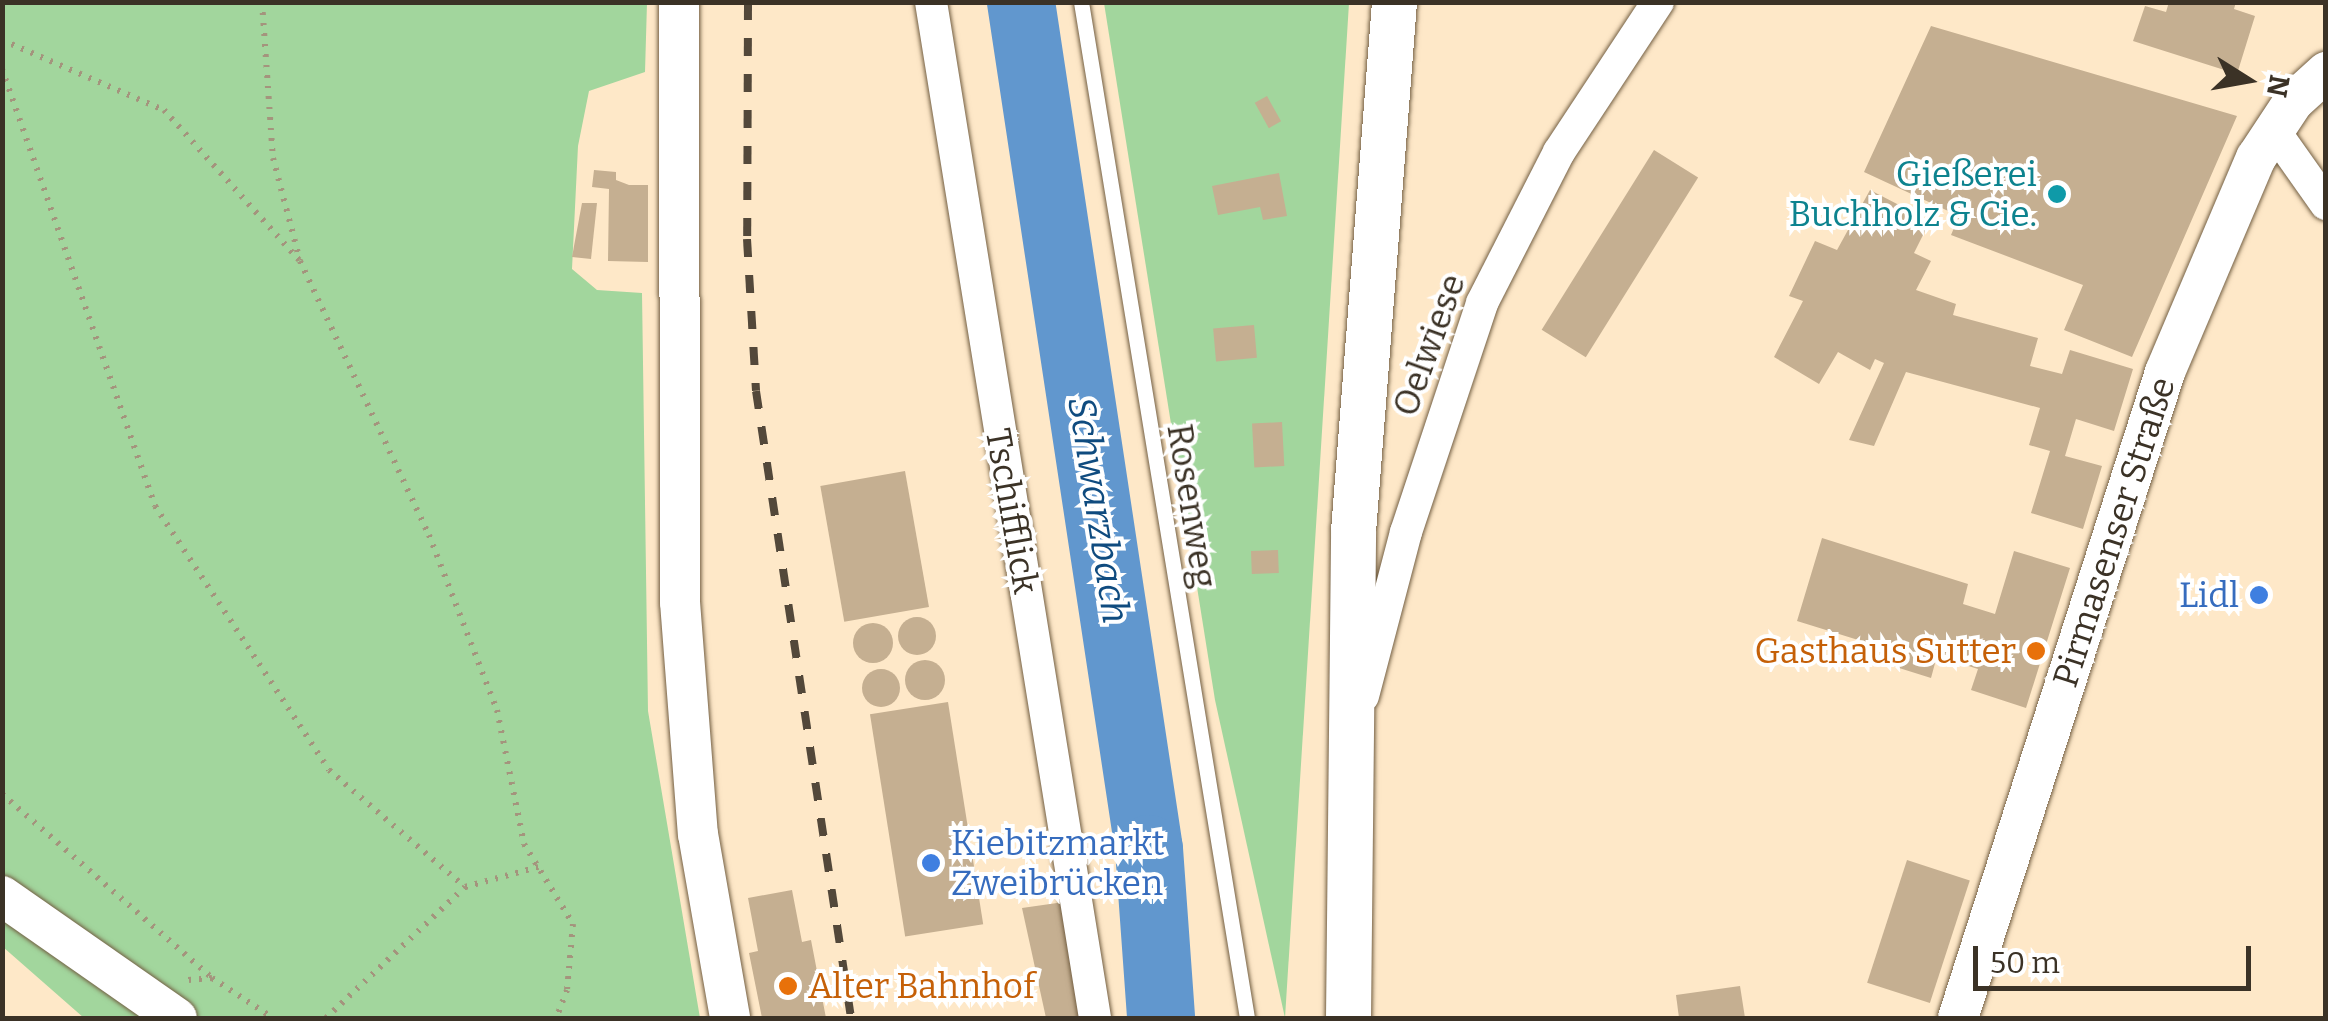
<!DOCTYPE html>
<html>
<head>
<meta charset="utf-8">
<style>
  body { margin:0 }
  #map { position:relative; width:2328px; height:1021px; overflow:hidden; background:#fee8c8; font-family:Bitter,serif }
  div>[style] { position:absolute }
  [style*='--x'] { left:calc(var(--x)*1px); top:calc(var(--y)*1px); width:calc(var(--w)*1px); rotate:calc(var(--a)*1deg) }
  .green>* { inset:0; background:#a2d69d }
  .river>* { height:68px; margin:-34px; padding:0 34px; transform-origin:34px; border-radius:34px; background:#6197ce }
  .building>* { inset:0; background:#c5af91; transform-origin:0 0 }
  .round { border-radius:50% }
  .path>* { height:6px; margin-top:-3px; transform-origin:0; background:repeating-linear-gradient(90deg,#a4947d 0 2.5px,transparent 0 10.5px) }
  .roads { filter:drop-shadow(0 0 2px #735f43) drop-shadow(0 0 2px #735f43) }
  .service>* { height:15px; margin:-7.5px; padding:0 7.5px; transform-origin:7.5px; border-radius:7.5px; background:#fff }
  .minor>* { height:32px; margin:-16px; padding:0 16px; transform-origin:16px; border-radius:16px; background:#fff }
  .tertiary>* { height:40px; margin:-20px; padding:0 20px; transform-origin:20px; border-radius:20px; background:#fff }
  .secondary>* { height:45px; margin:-22.5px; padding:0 22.5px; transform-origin:22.5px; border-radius:22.5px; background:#fff }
  .rail>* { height:8px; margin-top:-4px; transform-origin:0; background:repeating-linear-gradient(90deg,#53483a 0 18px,transparent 0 36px) }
  .dots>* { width:28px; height:28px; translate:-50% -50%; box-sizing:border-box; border:5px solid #fff; border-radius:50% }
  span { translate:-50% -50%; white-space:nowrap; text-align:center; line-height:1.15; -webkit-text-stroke:8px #fff; paint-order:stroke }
  .culture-label { font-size:35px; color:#0d838f }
  .right { translate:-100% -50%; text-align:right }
  .street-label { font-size:35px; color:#3b3226 }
  .shop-label { font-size:35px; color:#366cbe }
  .left { translate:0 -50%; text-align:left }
  .food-label { font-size:35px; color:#c56008 }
  .water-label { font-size:38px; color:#0f4b7f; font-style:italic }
  .frame { position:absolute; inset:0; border:5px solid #3b3226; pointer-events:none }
  .north { position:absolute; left:2198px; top:30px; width:100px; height:100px; -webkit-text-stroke:8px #fff; paint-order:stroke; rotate:101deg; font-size:28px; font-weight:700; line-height:40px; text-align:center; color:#3b3226 }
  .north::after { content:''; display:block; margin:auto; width:35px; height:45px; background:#3b3226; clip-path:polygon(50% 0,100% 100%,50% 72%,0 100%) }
  .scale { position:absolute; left:1973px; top:946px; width:278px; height:45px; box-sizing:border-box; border:5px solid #3b3226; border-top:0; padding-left:12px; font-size:30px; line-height:35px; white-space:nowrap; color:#3b3226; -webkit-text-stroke:8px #fff; paint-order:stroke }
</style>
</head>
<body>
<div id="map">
  <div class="green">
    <div style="clip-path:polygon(3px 3px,647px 3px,645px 72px,589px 91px,578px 146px,572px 269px,597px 290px,642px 293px,648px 711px,700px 1018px,84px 1018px,3px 947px)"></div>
    <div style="clip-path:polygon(1104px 3px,1349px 3px,1285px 1018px,1215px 700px)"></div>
  </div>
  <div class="river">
    <div style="--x:1021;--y:2;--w:857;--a:81.41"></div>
    <div style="--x:1149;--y:849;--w:169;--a:85.9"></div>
  </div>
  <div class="building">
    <div style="clip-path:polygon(2169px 2px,2236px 2px,2234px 9px,2255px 16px,2237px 74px,2133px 41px,2145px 6px,2166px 12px)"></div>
    <div style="clip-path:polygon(1931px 26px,2237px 116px,2132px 357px,2064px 330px,2083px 285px,1951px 235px,1959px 216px,1864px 172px)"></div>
    <div style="left:1267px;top:96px;width:29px;height:14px;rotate:61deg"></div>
    <div style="left:1654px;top:150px;width:52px;height:212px;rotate:32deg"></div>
    <div style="clip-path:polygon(594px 170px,616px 172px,616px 180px,629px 185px,648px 185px,648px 262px,608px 261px,609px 189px,592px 187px)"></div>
    <div style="clip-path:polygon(1279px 173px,1287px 216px,1263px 220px,1260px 207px,1218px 215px,1212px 186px)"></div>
    <div style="clip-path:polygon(1870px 190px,1930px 221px,1914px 253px,1931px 261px,1916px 290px,1956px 304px,1953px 315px,2038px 338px,2030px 366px,2062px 374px,2070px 350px,2133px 369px,2114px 431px,2076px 419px,2065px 456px,2102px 466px,2083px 529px,2031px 513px,2050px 451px,2029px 445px,2040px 408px,1906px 372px,1874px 446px,1849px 440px,1884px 363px,1875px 359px,1870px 370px,1838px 352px,1819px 384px,1774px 357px,1803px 301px,1789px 296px,1815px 241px,1837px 250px)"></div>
    <div style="clip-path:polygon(582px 203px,597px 203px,591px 259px,572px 257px)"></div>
    <div style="left:1254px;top:325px;width:33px;height:41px;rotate:85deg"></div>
    <div style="left:1282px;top:422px;width:44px;height:30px;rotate:87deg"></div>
    <div style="left:905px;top:471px;width:138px;height:86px;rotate:80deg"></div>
    <div style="clip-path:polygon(1822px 538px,1968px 584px,1963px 604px,1995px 614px,2014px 551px,2070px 568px,2026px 708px,1971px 690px,1978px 669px,1937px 656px,1931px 678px,1880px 662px,1884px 648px,1797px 621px)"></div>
    <div style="left:1278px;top:550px;width:23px;height:27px;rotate:88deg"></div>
    <div class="round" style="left:898px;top:617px;width:38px;height:38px"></div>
    <div class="round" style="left:853px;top:623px;width:40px;height:40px"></div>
    <div class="round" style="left:905px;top:660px;width:40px;height:40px"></div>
    <div class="round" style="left:862px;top:669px;width:38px;height:38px"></div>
    <div style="left:948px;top:702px;width:225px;height:79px;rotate:81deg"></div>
    <div style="left:1907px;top:860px;width:66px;height:129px;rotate:18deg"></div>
    <div style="clip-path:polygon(792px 890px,802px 942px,811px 940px,826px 1018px,762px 1018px,749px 953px,758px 951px,748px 898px)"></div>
    <div style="clip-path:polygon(1064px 902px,1081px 1018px,1046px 1018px,1022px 908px)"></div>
    <div style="clip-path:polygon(1740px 986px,1745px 1018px,1679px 1018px,1676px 995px)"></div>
  </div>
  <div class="path">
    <div style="--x:262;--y:2;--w:156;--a:86"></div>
    <div style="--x:273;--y:158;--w:106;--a:75.3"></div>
    <div style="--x:300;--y:261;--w:303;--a:64.8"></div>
    <div style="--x:429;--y:535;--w:188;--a:68.8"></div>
    <div style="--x:497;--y:710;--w:137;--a:78.6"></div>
    <div style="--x:524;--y:844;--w:94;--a:58.5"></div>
    <div style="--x:573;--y:924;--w:66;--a:95.2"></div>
    <div style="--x:567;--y:990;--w:30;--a:111"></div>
    <div style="--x:2;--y:40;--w:176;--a:23.4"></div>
    <div style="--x:164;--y:110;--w:202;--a:48"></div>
    <div style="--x:2;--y:69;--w:463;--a:70.7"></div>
    <div style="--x:155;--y:506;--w:316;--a:56.6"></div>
    <div style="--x:329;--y:770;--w:179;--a:40.7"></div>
    <div style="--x:2;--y:794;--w:279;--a:41.2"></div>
    <div style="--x:212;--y:978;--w:24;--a:175"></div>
    <div style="--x:212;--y:978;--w:73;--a:33.3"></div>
    <div style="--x:326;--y:1018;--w:191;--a:-43.3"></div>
    <div style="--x:465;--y:887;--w:76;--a:-15.3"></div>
  </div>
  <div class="roads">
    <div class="service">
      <div style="--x:1081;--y:2;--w:1029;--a:80.72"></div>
    </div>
    <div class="minor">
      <div style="--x:931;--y:2;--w:1029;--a:80.83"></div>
      <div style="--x:2273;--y:129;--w:92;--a:54.8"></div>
      <div style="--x:1363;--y:696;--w:170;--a:-75.3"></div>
      <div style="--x:1406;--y:532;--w:241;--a:-71.6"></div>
      <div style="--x:1482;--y:303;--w:169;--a:-63"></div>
      <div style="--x:1559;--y:152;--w:180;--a:-56.6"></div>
    </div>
    <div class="tertiary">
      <div style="--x:679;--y:2;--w:600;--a:89.9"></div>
      <div style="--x:680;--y:602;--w:233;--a:85.6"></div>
      <div style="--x:698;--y:834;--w:187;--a:80.1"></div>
      <div style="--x:2;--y:896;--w:213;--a:34.9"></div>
      <div style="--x:1958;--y:1018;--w:678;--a:-72.23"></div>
      <div style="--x:2165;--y:372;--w:233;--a:-67"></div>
      <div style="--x:2256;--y:158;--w:67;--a:-56.5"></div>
      <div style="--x:2293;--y:102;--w:45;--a:-42.3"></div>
    </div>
    <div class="secondary">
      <div style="--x:1348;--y:1018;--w:487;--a:-89.4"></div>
      <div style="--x:1353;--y:531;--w:531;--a:-85.57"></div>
    </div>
  </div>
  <div class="rail">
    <div style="--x:748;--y:2;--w:237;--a:90.2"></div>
    <div style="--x:747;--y:239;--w:152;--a:86.6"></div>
    <div style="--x:756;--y:391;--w:634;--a:81.38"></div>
  </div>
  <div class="dots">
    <div style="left:2057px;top:194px;background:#0f9aa8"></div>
    <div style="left:2259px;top:595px;background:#3f7fe0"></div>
    <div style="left:2036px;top:651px;background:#e8710a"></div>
    <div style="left:931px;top:863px;background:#3f7fe0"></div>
    <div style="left:788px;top:986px;background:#e8710a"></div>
  </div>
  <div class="culture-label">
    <span class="right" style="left:2037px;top:194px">Gießerei<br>Buchholz &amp; Cie.</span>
  </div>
  <div class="street-label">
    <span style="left:1429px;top:345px;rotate:-70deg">Oelwiese</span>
    <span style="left:1192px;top:506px;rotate:81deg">Rosenweg</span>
    <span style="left:1012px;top:511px;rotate:80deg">Tschifflick</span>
    <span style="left:2114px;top:532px;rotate:-72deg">Pirmasenser Straße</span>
  </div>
  <div class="shop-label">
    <span class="right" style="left:2239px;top:595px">Lidl</span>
    <span class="left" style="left:951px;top:863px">Kiebitzmarkt<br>Zweibrücken</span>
  </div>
  <div class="food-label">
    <span class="right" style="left:2016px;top:651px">Gasthaus Sutter</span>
    <span class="left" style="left:808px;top:986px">Alter Bahnhof</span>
  </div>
  <div class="water-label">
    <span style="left:1098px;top:510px;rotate:81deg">Schwarzbach</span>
  </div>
  <div class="frame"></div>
  <div class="north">N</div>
  <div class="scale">50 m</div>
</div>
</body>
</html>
